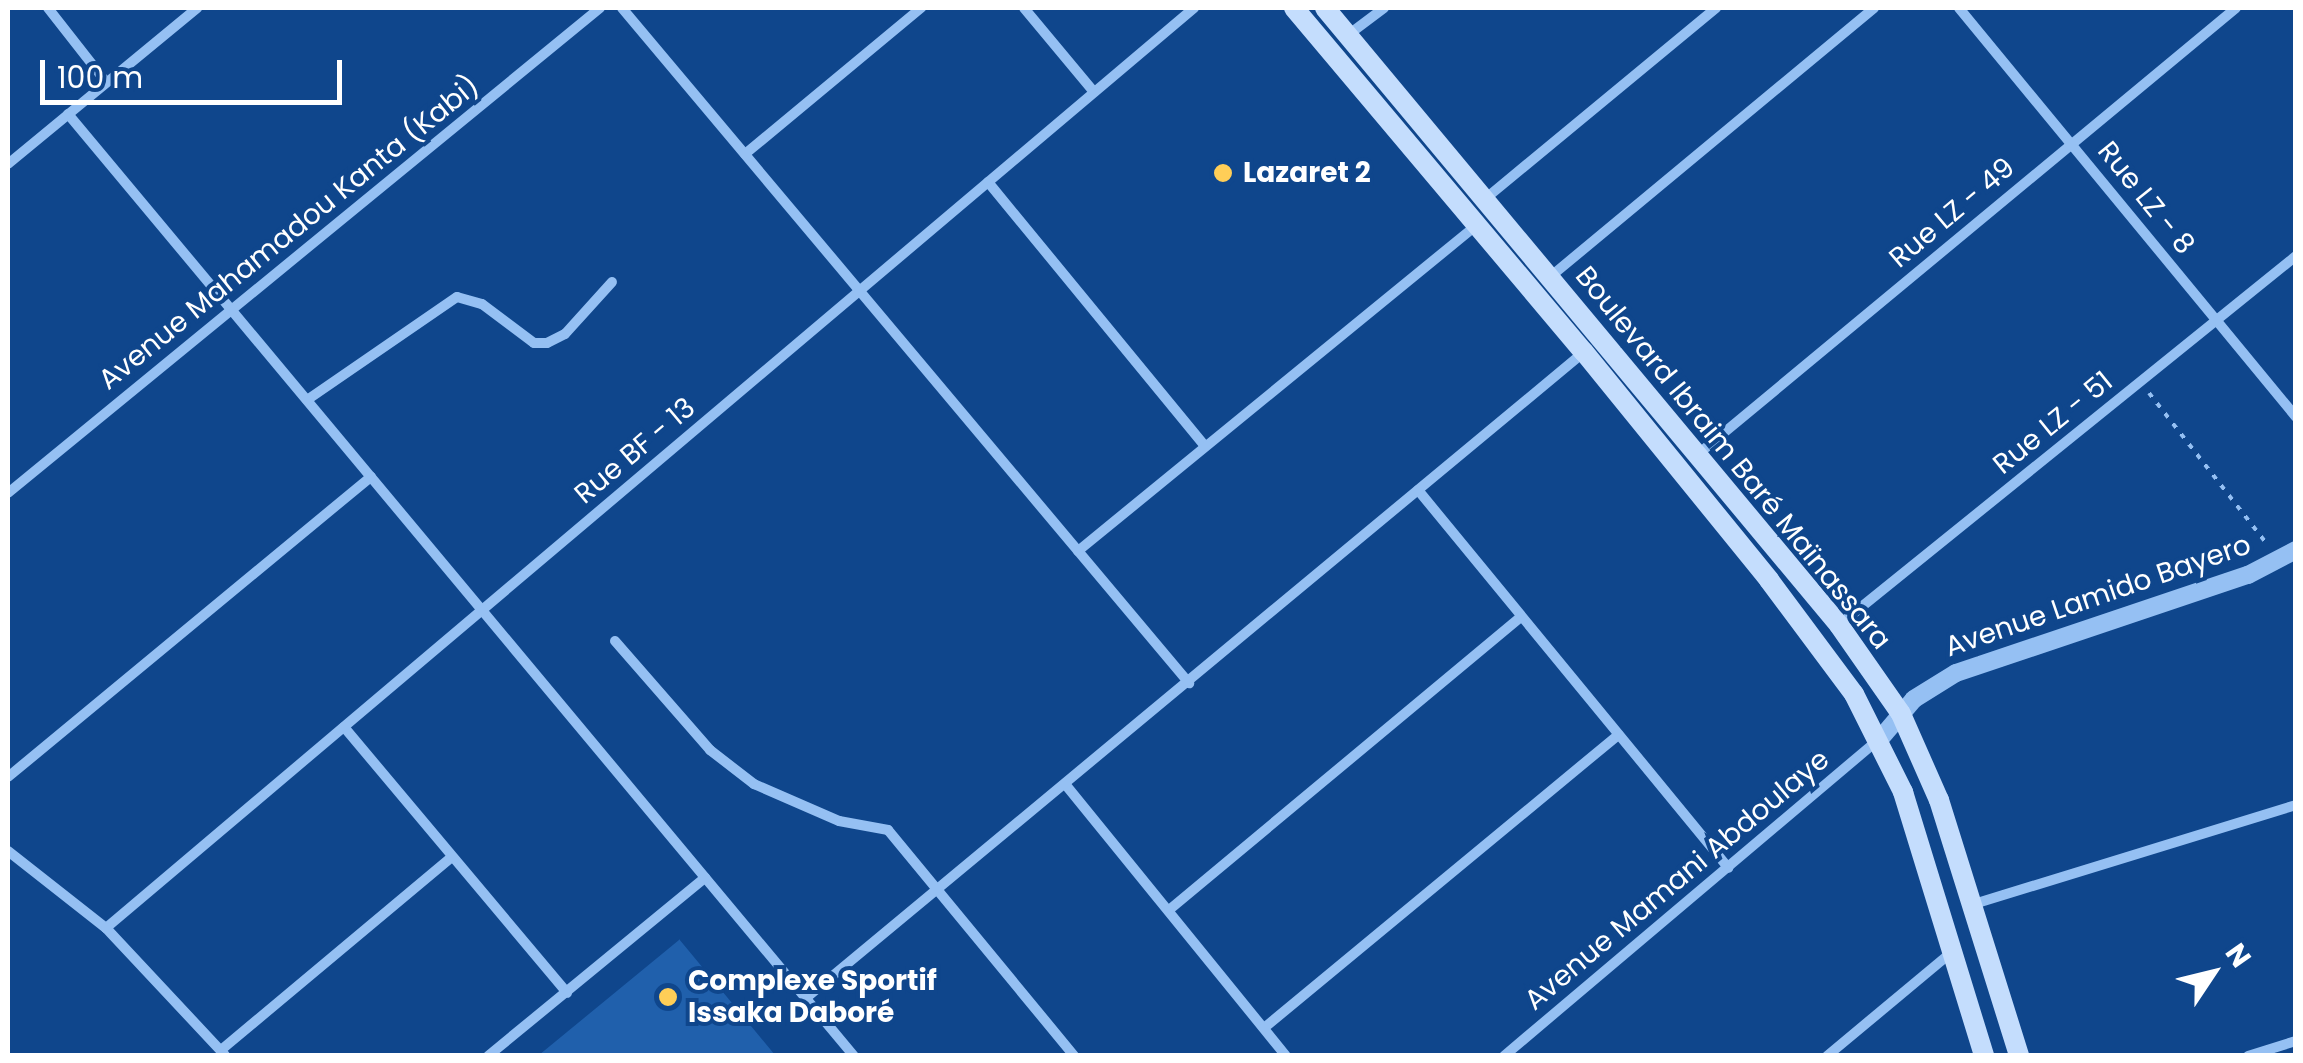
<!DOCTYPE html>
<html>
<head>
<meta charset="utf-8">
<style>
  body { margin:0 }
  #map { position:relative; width:2303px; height:1063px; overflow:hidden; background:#0f468c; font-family:Poppins,sans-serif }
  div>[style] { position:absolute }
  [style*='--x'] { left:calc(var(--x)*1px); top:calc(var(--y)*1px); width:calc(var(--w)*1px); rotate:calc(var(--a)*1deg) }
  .green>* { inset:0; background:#2060ac }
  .path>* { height:4px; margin-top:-2px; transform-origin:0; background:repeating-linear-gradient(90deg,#95c0f3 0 5px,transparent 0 13px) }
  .minor>* { height:10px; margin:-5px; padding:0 5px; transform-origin:5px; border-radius:5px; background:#95c0f3 }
  .tertiary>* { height:18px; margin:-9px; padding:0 9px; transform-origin:9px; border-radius:9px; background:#95c0f3 }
  .secondary>* { height:20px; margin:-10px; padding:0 10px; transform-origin:10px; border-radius:10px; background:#c4ddfd }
  .dots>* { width:28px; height:28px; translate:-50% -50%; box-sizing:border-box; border:5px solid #0f468c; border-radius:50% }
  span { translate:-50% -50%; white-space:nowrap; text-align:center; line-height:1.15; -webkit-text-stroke:8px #0f468c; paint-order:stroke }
  .poi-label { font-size:28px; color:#fff; font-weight:700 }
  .left { translate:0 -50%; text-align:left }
  .street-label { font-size:28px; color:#fff }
  .frame { position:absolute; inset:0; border:10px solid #fff; pointer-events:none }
  .north { position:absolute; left:2163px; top:923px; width:100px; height:100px; -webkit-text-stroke:8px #0f468c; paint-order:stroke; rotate:55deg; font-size:28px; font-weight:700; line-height:40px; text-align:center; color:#fff }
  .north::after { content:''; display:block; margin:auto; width:35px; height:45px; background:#fff; clip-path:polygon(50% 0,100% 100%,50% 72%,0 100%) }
  .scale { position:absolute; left:40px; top:60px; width:302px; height:45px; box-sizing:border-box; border:5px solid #fff; border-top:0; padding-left:12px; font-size:30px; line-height:35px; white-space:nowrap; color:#fff; -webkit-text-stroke:8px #0f468c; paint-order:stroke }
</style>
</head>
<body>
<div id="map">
  <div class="green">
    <div style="clip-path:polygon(679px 939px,775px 1055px,539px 1055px,679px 940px)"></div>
  </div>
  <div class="path">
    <div style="--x:2149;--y:393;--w:190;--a:52"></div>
  </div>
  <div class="minor">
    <div style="--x:48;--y:8;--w:94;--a:51.9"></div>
    <div style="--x:622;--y:8;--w:882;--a:49.97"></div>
    <div style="--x:1024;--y:8;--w:109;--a:50.2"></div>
    <div style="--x:1959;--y:8;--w:530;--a:50.51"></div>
    <div style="--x:1348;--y:35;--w:45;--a:-36.9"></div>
    <div style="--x:68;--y:114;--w:1227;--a:50.16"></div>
    <div style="--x:745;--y:154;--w:229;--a:-39.7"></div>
    <div style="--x:8;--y:164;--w:245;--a:-39.5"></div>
    <div style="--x:988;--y:182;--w:342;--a:50.6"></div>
    <div style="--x:1485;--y:199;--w:300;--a:-39.6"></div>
    <div style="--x:1550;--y:277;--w:421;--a:-39.7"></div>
    <div style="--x:307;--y:400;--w:182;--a:-34.5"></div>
    <div style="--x:457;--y:297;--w:26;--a:16"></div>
    <div style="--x:482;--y:304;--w:65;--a:36.9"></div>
    <div style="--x:534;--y:343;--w:13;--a:0"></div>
    <div style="--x:547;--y:343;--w:20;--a:-27"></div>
    <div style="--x:565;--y:334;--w:70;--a:-47.9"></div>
    <div style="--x:1697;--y:455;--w:700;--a:-39.67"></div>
    <div style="--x:1418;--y:490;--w:489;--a:50.6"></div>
    <div style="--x:8;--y:493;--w:765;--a:-39.33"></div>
    <div style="--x:1078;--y:551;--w:517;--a:-39.27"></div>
    <div style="--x:1839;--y:625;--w:587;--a:-38.92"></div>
    <div style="--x:615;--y:641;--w:145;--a:48.9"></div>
    <div style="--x:710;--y:750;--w:56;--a:37.7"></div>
    <div style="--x:754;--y:784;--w:93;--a:23.5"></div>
    <div style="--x:839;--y:821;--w:50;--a:10.4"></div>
    <div style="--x:888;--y:830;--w:293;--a:50.5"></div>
    <div style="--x:344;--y:727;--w:347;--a:50"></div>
    <div style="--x:8;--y:777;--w:471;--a:-39.6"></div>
    <div style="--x:1065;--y:784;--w:350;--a:50.9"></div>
    <div style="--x:8;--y:851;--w:125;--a:38.2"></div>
    <div style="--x:106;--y:928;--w:174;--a:46.9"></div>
    <div style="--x:1974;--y:904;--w:337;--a:-17.1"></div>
    <div style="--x:1169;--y:910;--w:458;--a:-39.8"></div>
    <div style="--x:106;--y:928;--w:1425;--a:-40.22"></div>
    <div style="--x:806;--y:998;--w:1011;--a:-39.7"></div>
    <div style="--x:1264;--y:1028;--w:460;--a:-39.6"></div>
    <div style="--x:221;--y:1050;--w:301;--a:-39.9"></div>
    <div style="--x:488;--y:1056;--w:281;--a:-39.4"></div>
    <div style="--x:1504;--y:1056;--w:490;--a:-40.2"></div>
    <div style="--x:1827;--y:1056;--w:164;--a:-39.8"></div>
    <div style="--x:2248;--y:1056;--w:50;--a:-17.4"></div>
  </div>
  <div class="tertiary">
    <div style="--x:1880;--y:739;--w:52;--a:-49.6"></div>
    <div style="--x:1914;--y:699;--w:49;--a:-31.8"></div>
    <div style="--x:1956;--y:673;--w:308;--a:-18.6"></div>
    <div style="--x:2248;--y:575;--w:54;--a:-27.5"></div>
  </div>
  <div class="secondary">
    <div style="--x:1294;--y:8;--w:450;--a:49.9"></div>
    <div style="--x:1584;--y:352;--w:294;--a:50.9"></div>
    <div style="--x:1769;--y:580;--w:142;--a:53.3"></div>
    <div style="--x:1854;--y:694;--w:110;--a:63.4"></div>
    <div style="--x:1903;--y:792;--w:276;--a:72.9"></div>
    <div style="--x:1325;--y:8;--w:803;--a:50.2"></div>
    <div style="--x:1839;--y:625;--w:108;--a:55.1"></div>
    <div style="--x:1901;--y:714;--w:94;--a:66.2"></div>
    <div style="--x:1939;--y:800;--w:268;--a:72.6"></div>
  </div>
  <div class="dots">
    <div style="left:1223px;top:173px;background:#ffce57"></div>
    <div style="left:668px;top:997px;background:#ffce57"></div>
  </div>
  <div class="poi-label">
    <span class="left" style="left:1243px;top:173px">Lazaret 2</span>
    <span class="left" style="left:688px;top:997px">Complexe Sportif<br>Issaka Daboré</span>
  </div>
  <div class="street-label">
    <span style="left:2146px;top:198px;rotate:51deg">Rue LZ - 8</span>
    <span style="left:1952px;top:213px;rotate:-40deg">Rue LZ - 49</span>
    <span style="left:289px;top:233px;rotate:-39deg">Avenue Mahamadou Kanta (Kabi)</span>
    <span style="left:2053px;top:423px;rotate:-39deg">Rue LZ - 51</span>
    <span style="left:635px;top:451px;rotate:-40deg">Rue BF - 13</span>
    <span style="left:1733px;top:458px;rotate:51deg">Boulevard Ibraim Baré Maïnassara</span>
    <span style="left:2098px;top:596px;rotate:-19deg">Avenue Lamido Bayero</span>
    <span style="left:1677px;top:880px;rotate:-40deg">Avenue Mamani Abdoulaye</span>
  </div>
  <div class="frame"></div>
  <div class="north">N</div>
  <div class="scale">100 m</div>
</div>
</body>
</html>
